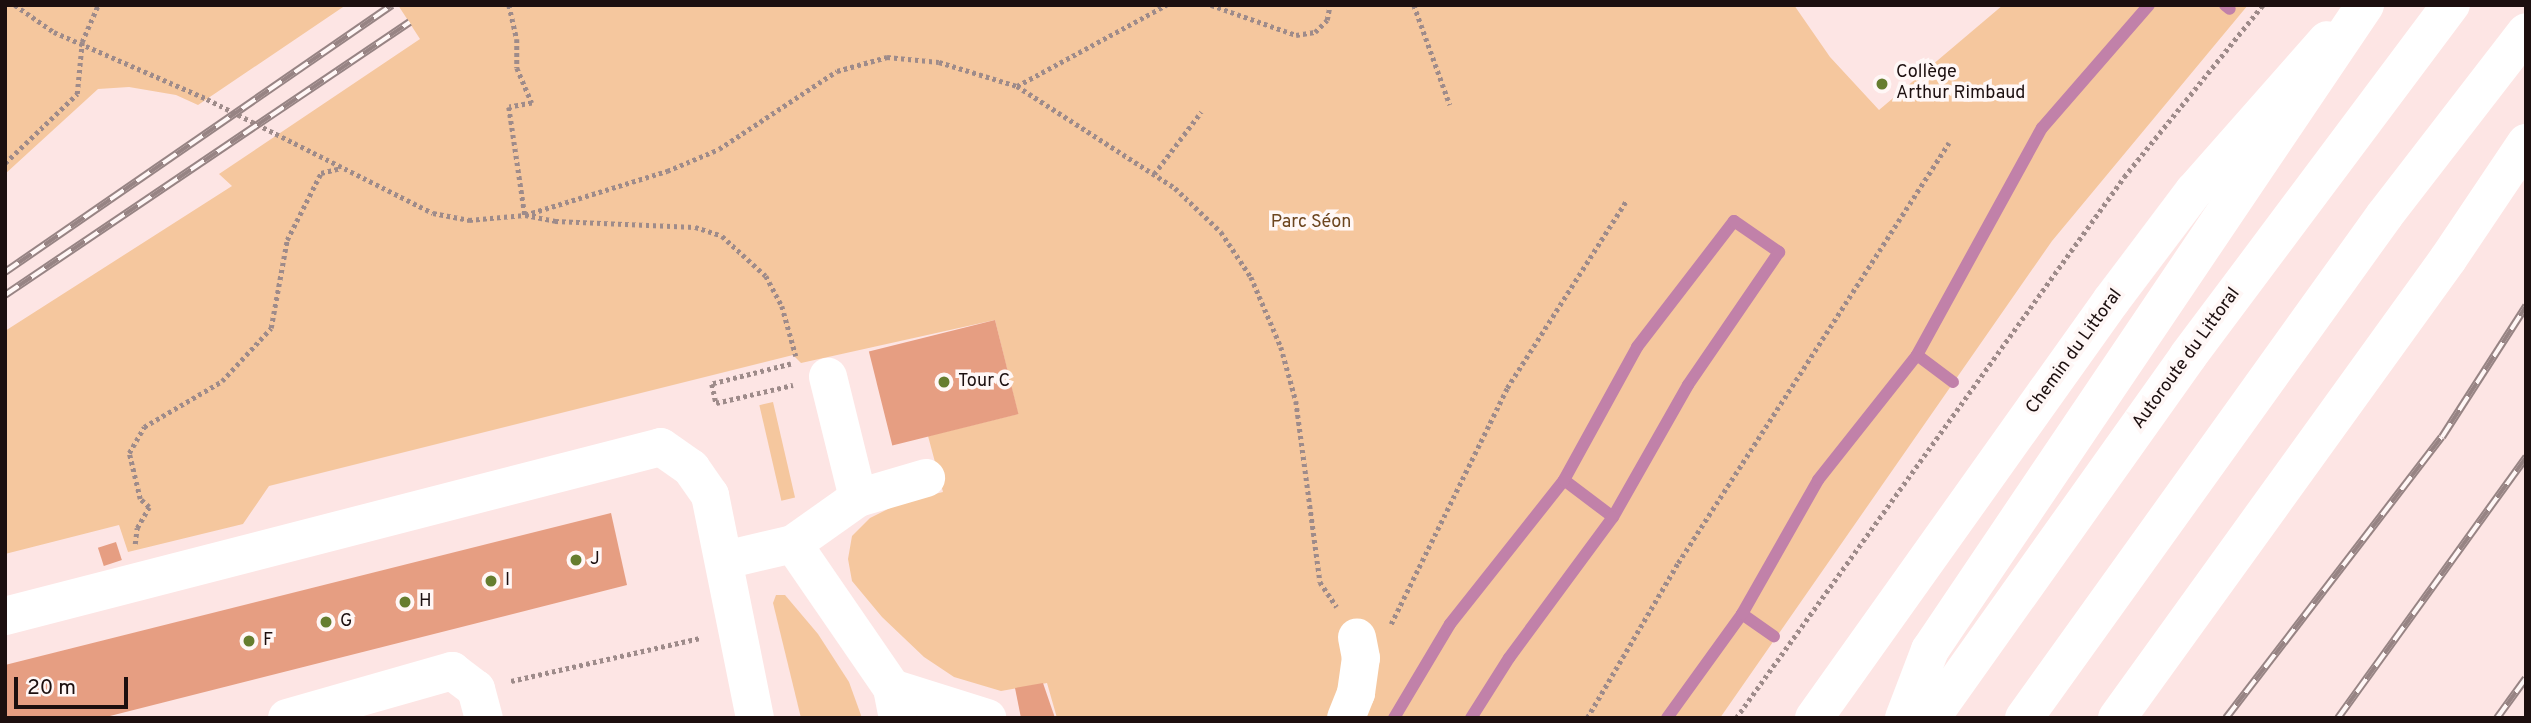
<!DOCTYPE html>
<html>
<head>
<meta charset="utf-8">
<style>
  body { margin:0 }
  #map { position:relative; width:2531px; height:723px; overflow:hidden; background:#fde5e4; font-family:Overpass,sans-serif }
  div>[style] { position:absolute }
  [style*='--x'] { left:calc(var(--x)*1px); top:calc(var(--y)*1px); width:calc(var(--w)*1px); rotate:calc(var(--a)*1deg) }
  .green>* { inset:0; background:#f5c79e; transform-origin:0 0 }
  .stream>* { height:12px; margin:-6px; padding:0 6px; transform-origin:6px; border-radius:6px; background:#c181a9 }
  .building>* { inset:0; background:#e69e82; transform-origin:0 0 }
  .path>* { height:4.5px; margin-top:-2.25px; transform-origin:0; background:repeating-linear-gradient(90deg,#9e8b8a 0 3.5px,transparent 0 7px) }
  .minor>* { height:38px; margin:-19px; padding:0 19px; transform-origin:19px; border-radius:19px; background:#fff }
  .major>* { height:38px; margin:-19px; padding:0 19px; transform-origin:19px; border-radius:19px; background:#fff }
  .highway>* { height:38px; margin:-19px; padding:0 19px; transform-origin:19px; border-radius:19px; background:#fff }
  .rail>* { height:8px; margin-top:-4px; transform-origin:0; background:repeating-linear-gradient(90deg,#fff7f6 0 16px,#978484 0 32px); box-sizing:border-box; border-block:2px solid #978484 }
  .dots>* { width:19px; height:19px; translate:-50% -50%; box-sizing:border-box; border:4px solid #fff7f6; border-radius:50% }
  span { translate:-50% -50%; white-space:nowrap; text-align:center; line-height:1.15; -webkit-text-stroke:7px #fff7f6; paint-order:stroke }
  .poi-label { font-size:18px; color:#1c0f0f }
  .left { translate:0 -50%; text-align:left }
  .park-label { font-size:18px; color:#6c451f }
  .street-label { font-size:18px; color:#1c0f0f }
  .frame { position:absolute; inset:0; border:7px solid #1c0f0f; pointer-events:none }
  .scale { position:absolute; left:14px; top:677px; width:114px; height:32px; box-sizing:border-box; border:4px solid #1c0f0f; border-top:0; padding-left:9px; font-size:21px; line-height:24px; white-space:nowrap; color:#1c0f0f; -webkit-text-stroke:5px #fff7f6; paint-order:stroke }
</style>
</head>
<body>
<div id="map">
  <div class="green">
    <div style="clip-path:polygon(5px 5px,346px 5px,198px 105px,176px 95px,129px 87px,98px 89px,5px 174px)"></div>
    <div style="clip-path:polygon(398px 5px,1794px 5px,1830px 57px,1879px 110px,2003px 5px,2248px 5px,2052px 241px,1720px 718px,1057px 718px,1047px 683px,1001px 691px,954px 677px,924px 657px,882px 617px,852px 581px,848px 559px,852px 536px,870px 518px,902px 502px,943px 492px,928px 436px,1018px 414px,995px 320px,801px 363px,793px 355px,269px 486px,243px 524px,128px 552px,119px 525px,5px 554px,5px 331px,232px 186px,219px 174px,420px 39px)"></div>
    <div style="left:773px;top:402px;width:98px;height:14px;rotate:77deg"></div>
    <div style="clip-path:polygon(776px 595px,785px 595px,818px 634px,849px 682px,862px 718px,801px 718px,773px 603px)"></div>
  </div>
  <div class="stream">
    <div style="--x:2225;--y:5;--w:6;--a:39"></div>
    <div style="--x:1917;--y:355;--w:45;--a:36.9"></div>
    <div style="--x:1564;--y:480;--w:61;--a:37.1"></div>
    <div style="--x:1742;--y:614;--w:39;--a:35"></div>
    <div style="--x:1394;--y:718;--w:109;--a:-59.2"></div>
    <div style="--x:1450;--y:624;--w:184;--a:-51.6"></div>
    <div style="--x:1564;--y:480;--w:152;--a:-61.2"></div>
    <div style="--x:1637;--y:347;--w:159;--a:-52.4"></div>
    <div style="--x:1734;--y:221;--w:55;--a:34.6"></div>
    <div style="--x:1779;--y:252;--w:161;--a:124.4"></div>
    <div style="--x:1688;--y:385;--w:152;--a:119.6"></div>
    <div style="--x:1613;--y:517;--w:175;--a:126.4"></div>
    <div style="--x:1509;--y:658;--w:71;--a:122.3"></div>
    <div style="--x:1667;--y:718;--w:128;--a:-54.2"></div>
    <div style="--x:1742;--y:614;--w:154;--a:-60.4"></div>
    <div style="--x:1818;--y:480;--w:159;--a:-51.6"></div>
    <div style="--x:1917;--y:355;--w:259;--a:-61.2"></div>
    <div style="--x:2042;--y:128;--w:163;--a:-49"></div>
  </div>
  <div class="building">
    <div style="left:995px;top:320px;width:97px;height:130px;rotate:76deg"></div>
    <div style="clip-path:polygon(611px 513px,627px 585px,102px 718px,5px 718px,5px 665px)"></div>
    <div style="left:116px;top:542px;width:19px;height:19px;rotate:72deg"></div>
    <div style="clip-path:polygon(1043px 683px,1055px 718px,1021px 718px,1015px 688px)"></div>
  </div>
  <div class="path">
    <div style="--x:15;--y:5;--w:47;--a:34.7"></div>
    <div style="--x:54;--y:32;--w:167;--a:23.6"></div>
    <div style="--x:207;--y:99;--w:253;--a:26.8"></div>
    <div style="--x:433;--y:213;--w:37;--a:11"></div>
    <div style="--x:469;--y:220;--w:56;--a:-5.1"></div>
    <div style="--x:525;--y:215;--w:149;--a:-17.2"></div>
    <div style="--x:667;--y:171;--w:56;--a:-22.9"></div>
    <div style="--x:719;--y:149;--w:141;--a:-33.5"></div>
    <div style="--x:837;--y:71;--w:52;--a:-15.6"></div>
    <div style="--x:887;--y:57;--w:52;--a:5.5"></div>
    <div style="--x:939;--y:62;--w:82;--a:17.1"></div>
    <div style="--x:1017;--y:86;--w:188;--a:32.8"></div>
    <div style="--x:1175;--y:188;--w:64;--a:43.7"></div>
    <div style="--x:1221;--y:232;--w:54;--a:56.3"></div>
    <div style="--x:1251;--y:277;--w:76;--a:66.8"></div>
    <div style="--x:1281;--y:347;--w:56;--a:74.5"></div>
    <div style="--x:1296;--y:401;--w:183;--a:82.4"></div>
    <div style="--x:1320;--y:582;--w:30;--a:56"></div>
    <div style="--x:509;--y:5;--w:35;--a:77"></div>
    <div style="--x:517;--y:39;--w:29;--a:90"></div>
    <div style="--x:517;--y:68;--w:38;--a:67"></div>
    <div style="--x:532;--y:103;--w:23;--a:170"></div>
    <div style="--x:509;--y:107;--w:109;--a:81.6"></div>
    <div style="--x:525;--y:215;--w:31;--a:11"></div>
    <div style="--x:555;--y:221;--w:140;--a:2.5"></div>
    <div style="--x:695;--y:227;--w:28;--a:18"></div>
    <div style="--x:722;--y:236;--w:59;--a:42.3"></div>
    <div style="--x:766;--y:276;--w:34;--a:62"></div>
    <div style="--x:782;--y:306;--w:52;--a:74.4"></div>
    <div style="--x:1211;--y:5;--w:90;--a:19.4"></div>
    <div style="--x:1296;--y:35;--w:19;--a:-9"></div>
    <div style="--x:1315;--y:32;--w:17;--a:-45"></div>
    <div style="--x:1327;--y:20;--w:15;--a:-79"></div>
    <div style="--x:1414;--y:5;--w:106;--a:70.2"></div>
    <div style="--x:1017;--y:86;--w:170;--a:-28.5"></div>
    <div style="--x:5;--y:163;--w:100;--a:-43.8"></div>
    <div style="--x:77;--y:94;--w:52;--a:-84.5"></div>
    <div style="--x:82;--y:42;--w:40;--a:-66.6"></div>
    <div style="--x:1154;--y:174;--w:78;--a:-52.8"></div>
    <div style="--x:791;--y:364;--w:81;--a:165.8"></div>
    <div style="--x:712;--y:384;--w:19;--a:78"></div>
    <div style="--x:716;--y:403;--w:79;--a:-13.2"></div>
    <div style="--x:135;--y:544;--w:16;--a:-83"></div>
    <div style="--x:137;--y:528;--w:24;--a:-60"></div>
    <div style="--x:149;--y:507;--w:12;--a:-138"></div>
    <div style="--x:140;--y:499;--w:47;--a:-103.4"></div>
    <div style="--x:129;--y:453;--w:30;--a:-60"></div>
    <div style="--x:144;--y:427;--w:91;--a:-30.5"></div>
    <div style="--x:222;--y:381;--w:72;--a:-47.2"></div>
    <div style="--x:271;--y:328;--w:89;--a:-79.7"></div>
    <div style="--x:287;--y:240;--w:75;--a:-63.1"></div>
    <div style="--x:321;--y:173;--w:21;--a:-14"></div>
    <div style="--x:1391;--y:624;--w:263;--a:-63.8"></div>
    <div style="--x:1507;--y:388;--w:222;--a:-57.5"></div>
    <div style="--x:511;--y:681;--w:195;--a:-12.8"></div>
    <div style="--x:1587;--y:718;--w:180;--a:-59.6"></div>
    <div style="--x:1678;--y:563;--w:500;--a:-57.2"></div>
    <div style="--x:1736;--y:718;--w:666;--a:-54.35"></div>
    <div style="--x:2124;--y:177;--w:221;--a:-51.1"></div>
  </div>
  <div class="minor">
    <div style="--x:858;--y:498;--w:71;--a:-16.4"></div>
    <div style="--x:793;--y:544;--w:175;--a:55.5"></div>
    <div style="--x:892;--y:688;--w:31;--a:79"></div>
    <div style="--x:725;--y:560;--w:70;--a:-13.2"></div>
    <div style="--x:793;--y:544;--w:80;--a:-35.3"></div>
    <div style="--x:858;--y:498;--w:125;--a:-103.9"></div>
    <div style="--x:5;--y:616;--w:677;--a:-14.45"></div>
    <div style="--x:661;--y:447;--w:37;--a:35"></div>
    <div style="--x:691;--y:468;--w:33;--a:55"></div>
    <div style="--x:710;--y:495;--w:227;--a:78.6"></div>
    <div style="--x:892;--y:688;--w:100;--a:17.5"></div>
    <div style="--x:287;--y:718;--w:172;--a:-15.9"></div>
    <div style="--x:452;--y:671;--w:30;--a:37"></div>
    <div style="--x:476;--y:689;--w:30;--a:75"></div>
    <div style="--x:1346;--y:718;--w:27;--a:-68"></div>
    <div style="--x:1356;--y:693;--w:35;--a:-82"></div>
    <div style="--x:1361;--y:658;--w:21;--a:-101"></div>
  </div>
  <div class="major">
    <div style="--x:1814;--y:718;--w:512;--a:-54.54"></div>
    <div style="--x:2111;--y:301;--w:138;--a:-53"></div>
    <div style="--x:2194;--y:191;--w:201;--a:-48.6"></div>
    <div style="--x:2117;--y:718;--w:566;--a:-54.2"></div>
    <div style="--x:2448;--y:259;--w:140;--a:-56.1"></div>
  </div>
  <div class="highway">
    <div style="--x:1904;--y:718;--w:73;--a:-69.1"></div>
    <div style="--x:1930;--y:650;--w:778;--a:-56"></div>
    <div style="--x:1931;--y:718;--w:444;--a:-54.6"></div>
    <div style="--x:2188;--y:356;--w:439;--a:-53.2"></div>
    <div style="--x:2024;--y:718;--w:618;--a:-54.35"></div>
    <div style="--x:2384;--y:216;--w:232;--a:-52.3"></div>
  </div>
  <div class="rail">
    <div style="--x:5;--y:272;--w:470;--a:-34.6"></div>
    <div style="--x:5;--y:295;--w:488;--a:-34"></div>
    <div style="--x:2226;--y:718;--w:354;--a:-52.5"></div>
    <div style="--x:2442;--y:437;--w:156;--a:-57.3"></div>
    <div style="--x:2338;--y:718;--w:322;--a:-54.2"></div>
    <div style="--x:2497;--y:718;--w:49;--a:-54.1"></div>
  </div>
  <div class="dots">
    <div style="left:1882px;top:84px;background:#667d2f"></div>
    <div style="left:944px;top:382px;background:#667d2f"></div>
    <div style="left:576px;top:560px;background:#667d2f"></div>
    <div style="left:491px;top:581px;background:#667d2f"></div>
    <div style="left:405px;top:602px;background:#667d2f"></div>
    <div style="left:326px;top:622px;background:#667d2f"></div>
    <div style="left:249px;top:641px;background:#667d2f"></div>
  </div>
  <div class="poi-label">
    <span class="left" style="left:1896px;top:84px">Collège<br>Arthur Rimbaud</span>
    <span class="left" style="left:958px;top:382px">Tour C</span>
    <span class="left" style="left:590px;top:560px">J</span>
    <span class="left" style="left:505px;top:581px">I</span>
    <span class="left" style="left:419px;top:602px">H</span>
    <span class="left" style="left:340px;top:622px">G</span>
    <span class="left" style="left:263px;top:641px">F</span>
  </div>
  <div class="park-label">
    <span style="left:1311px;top:223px">Parc Séon</span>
  </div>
  <div class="street-label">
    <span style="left:2075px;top:352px;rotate:-54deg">Chemin du Littoral</span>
    <span style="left:2187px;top:359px;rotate:-54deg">Autoroute du Littoral</span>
  </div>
  <div class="frame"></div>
  <div class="scale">20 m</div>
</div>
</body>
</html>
